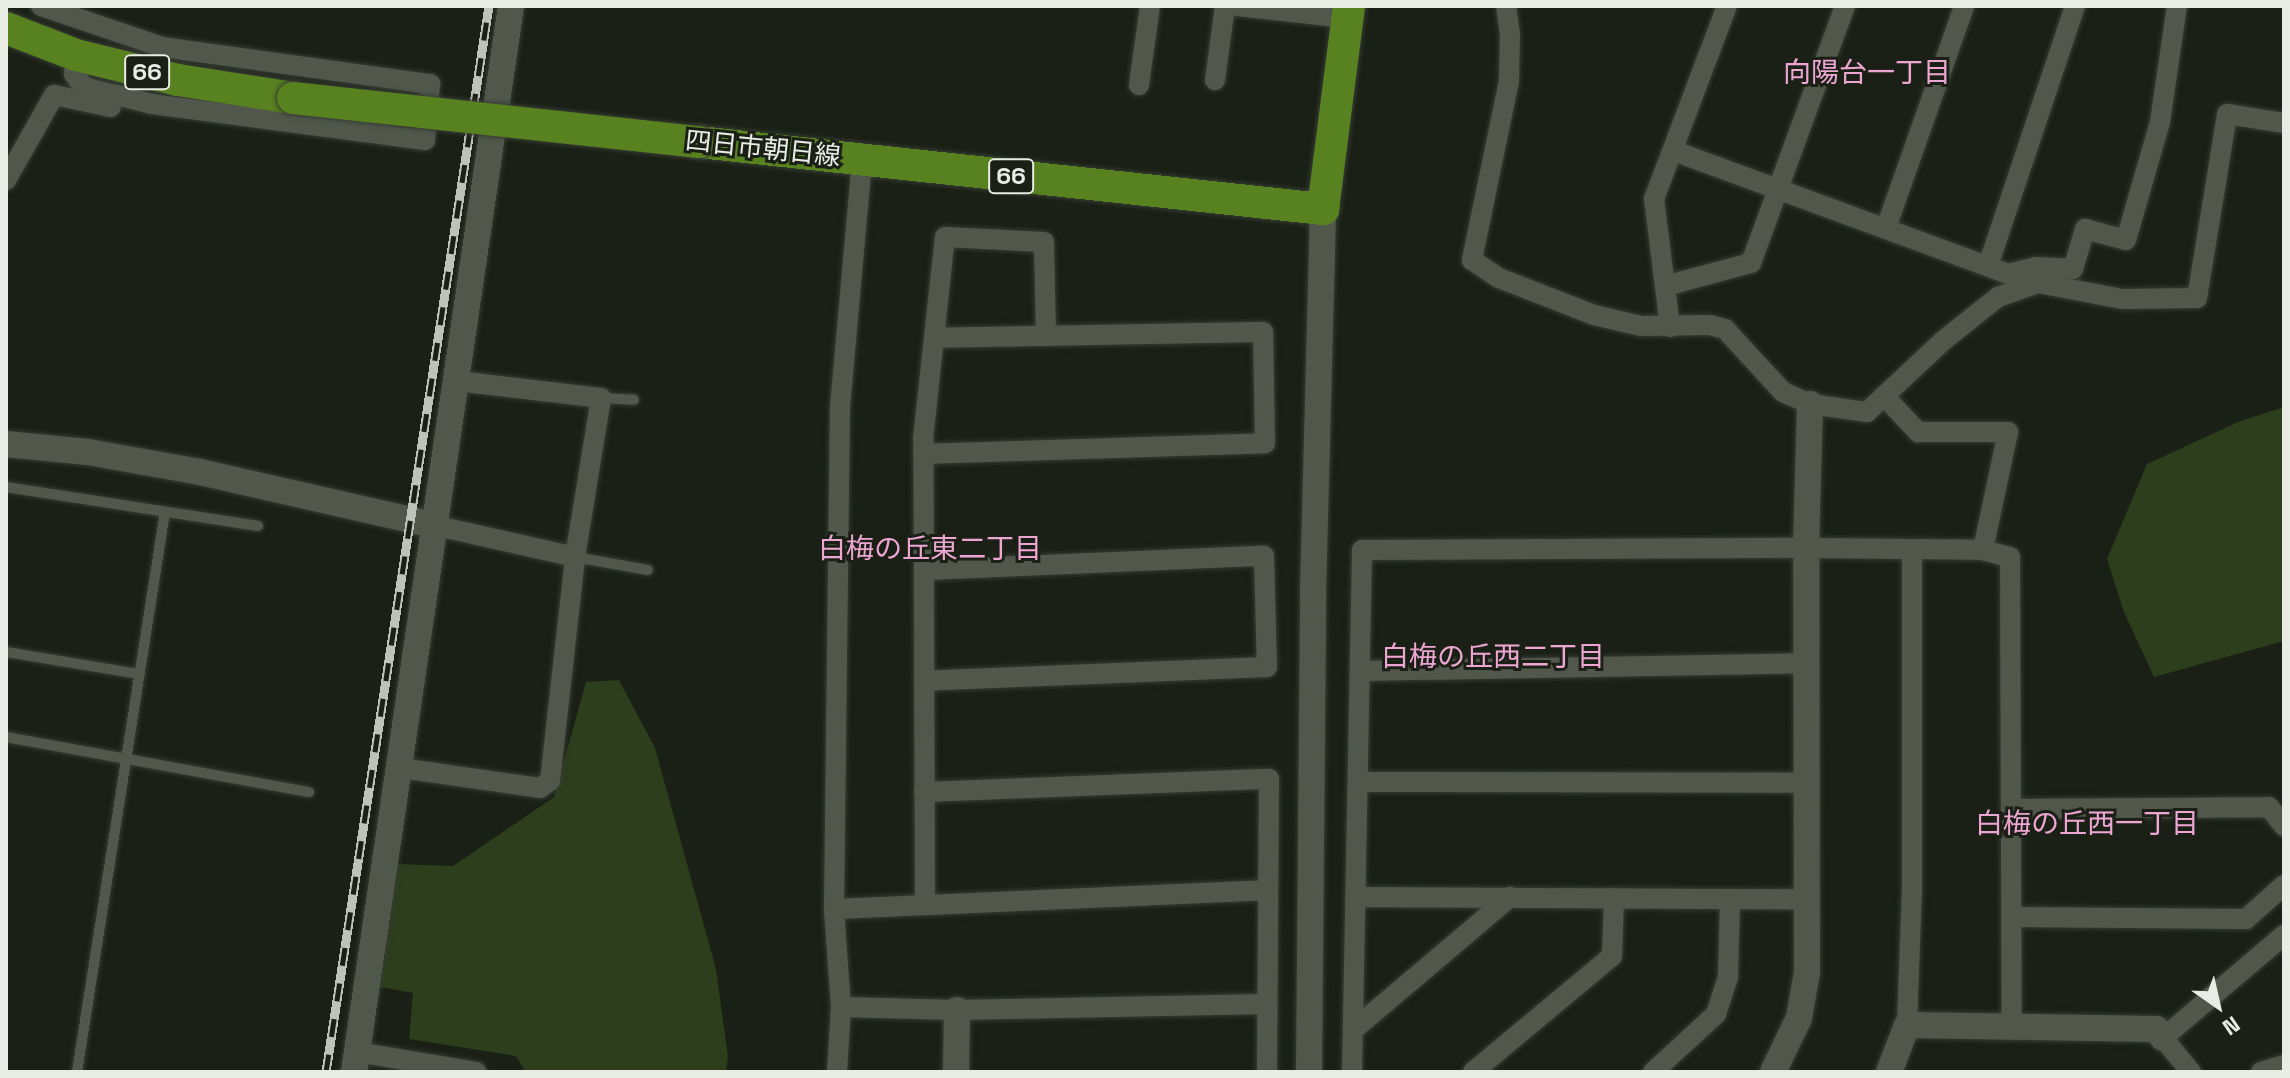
<!DOCTYPE html>
<html>
<head>
<meta charset="utf-8">
<style>
  body { margin:0 }
  #map { position:relative; width:2290px; height:1078px; overflow:hidden; background:#1a2015; font-family:"Space Grotesk","Noto Sans JP",sans-serif }
  div>[style] { position:absolute }
  [style*='--x'] { left:calc(var(--x)*1px); top:calc(var(--y)*1px); width:calc(var(--w)*1px); rotate:calc(var(--a)*1deg) }
  .green>* { inset:0; background:#2c3e1c }
  .roads { filter:drop-shadow(0 0 2px #373c34) drop-shadow(0 0 2px #373c34) }
  .service>* { height:10px; margin:-5px; padding:0 5px; transform-origin:5px; border-radius:5px; background:#51584b }
  .minor>* { height:20px; margin:-10px; padding:0 10px; transform-origin:10px; border-radius:10px; background:#51584b }
  .tertiary>* { height:26px; margin:-13px; padding:0 13px; transform-origin:13px; border-radius:13px; background:#51584b }
  .primary>* { height:32px; margin:-16px; padding:0 16px; transform-origin:16px; border-radius:16px; background:#58811f }
  .rail>* { height:9px; margin-top:-4.5px; transform-origin:0; background:repeating-linear-gradient(90deg,#1a2015 0 18px,#bec3ba 0 36px); box-sizing:border-box; border-block:2px solid #bec3ba }
  .bridges { filter:drop-shadow(0 0 2px #373c34) drop-shadow(0 0 2px #373c34) }
  .primary-bridge>* { height:32px; margin:-16px; padding:0 16px; transform-origin:16px; border-radius:16px; background:#58811f }
  span { translate:-50% -50%; white-space:nowrap; text-align:center; line-height:1.15; -webkit-text-stroke:6px #1a2015; paint-order:stroke }
  .shield-label span { padding:2px 6px; background:#1a2015; border:2px solid; border-radius:6px; -webkit-text-stroke-width:0 }
  .shield-label { font-size:24px; color:#e8ece4; font-weight:700 }
  .street-label { font-size:26px; color:#e8ece4 }
  .neighbourhood-label { font-size:28px; color:#eda6d2 }
  .frame { position:absolute; inset:0; border:8px solid #e8ece4; pointer-events:none }
  .north { position:absolute; left:2178px; top:966px; width:80px; height:80px; -webkit-text-stroke:6px #1a2015; paint-order:stroke; rotate:146deg; font-size:22px; font-weight:700; line-height:32px; text-align:center; color:#e8ece4 }
  .north::after { content:''; display:block; margin:auto; width:28px; height:36px; background:#e8ece4; clip-path:polygon(50% 0,100% 100%,50% 72%,0 100%) }
</style>
</head>
<body>
<div id="map">
  <div class="green">
    <div style="clip-path:polygon(2284px 407px,2284px 641px,2154px 677px,2124px 612px,2107px 559px,2147px 464px,2238px 422px)"></div>
    <div style="clip-path:polygon(619px 680px,655px 748px,716px 969px,728px 1057px,726px 1072px,526px 1072px,516px 1056px,409px 1039px,413px 993px,380px 987px,397px 864px,453px 866px,554px 797px,586px 682px)"></div>
  </div>
  <div class="roads">
    <div class="service">
      <div style="--x:601;--y:398;--w:33;--a:3"></div>
      <div style="--x:6;--y:487;--w:255;--a:8.8"></div>
      <div style="--x:575;--y:557;--w:74;--a:10.1"></div>
      <div style="--x:6;--y:652;--w:135;--a:9.4"></div>
      <div style="--x:6;--y:737;--w:308;--a:10.3"></div>
      <div style="--x:77;--y:1072;--w:567;--a:-81.07"></div>
    </div>
    <div class="minor">
      <div style="--x:41;--y:6;--w:128;--a:18.7"></div>
      <div style="--x:162;--y:47;--w:271;--a:7.9"></div>
      <div style="--x:430;--y:84;--w:56;--a:95.1"></div>
      <div style="--x:425;--y:140;--w:275;--a:-172.5"></div>
      <div style="--x:152;--y:104;--w:38;--a:-166"></div>
      <div style="--x:115;--y:95;--w:32;--a:-166"></div>
      <div style="--x:84;--y:87;--w:16;--a:-128"></div>
      <div style="--x:74;--y:74;--w:19;--a:-84"></div>
      <div style="--x:1238;--y:6;--w:109;--a:6.3"></div>
      <div style="--x:1506;--y:6;--w:27;--a:82"></div>
      <div style="--x:1510;--y:33;--w:48;--a:91.2"></div>
      <div style="--x:1509;--y:81;--w:183;--a:101.7"></div>
      <div style="--x:1472;--y:260;--w:32;--a:34"></div>
      <div style="--x:1499;--y:278;--w:102;--a:21.3"></div>
      <div style="--x:1594;--y:315;--w:48;--a:13.2"></div>
      <div style="--x:1641;--y:326;--w:69;--a:-0.8"></div>
      <div style="--x:1710;--y:325;--w:16;--a:15"></div>
      <div style="--x:1725;--y:329;--w:86;--a:47.4"></div>
      <div style="--x:1783;--y:392;--w:30;--a:24"></div>
      <div style="--x:1810;--y:404;--w:58;--a:8"></div>
      <div style="--x:1867;--y:412;--w:105;--a:-43.1"></div>
      <div style="--x:1944;--y:340;--w:69;--a:-38.5"></div>
      <div style="--x:1998;--y:297;--w:42;--a:-19.3"></div>
      <div style="--x:2038;--y:283;--w:86;--a:10.7"></div>
      <div style="--x:2123;--y:299;--w:74;--a:-0.8"></div>
      <div style="--x:2197;--y:298;--w:186;--a:-80.7"></div>
      <div style="--x:2227;--y:114;--w:58;--a:9"></div>
      <div style="--x:1215;--y:80;--w:75;--a:-82.3"></div>
      <div style="--x:1139;--y:85;--w:80;--a:-82.1"></div>
      <div style="--x:1674;--y:151;--w:356;--a:20.2"></div>
      <div style="--x:2008;--y:274;--w:29;--a:-14"></div>
      <div style="--x:2036;--y:267;--w:37;--a:3"></div>
      <div style="--x:2073;--y:269;--w:42;--a:-73.3"></div>
      <div style="--x:2085;--y:229;--w:42;--a:15"></div>
      <div style="--x:2126;--y:240;--w:123;--a:-73.9"></div>
      <div style="--x:2160;--y:122;--w:117;--a:-81.7"></div>
      <div style="--x:6;--y:180;--w:98;--a:-60.5"></div>
      <div style="--x:54;--y:95;--w:58;--a:11.9"></div>
      <div style="--x:1886;--y:228;--w:235;--a:-70.6"></div>
      <div style="--x:1988;--y:266;--w:274;--a:-71.5"></div>
      <div style="--x:1665;--y:286;--w:89;--a:-15"></div>
      <div style="--x:1751;--y:263;--w:274;--a:-69.9"></div>
      <div style="--x:1670;--y:327;--w:129;--a:-97.1"></div>
      <div style="--x:1654;--y:199;--w:206;--a:-69.3"></div>
      <div style="--x:1884;--y:396;--w:50;--a:46.6"></div>
      <div style="--x:1918;--y:432;--w:90;--a:0"></div>
      <div style="--x:2008;--y:432;--w:121;--a:102"></div>
      <div style="--x:923;--y:454;--w:342;--a:-1.8"></div>
      <div style="--x:1265;--y:443;--w:111;--a:-91"></div>
      <div style="--x:1263;--y:332;--w:329;--a:179"></div>
      <div style="--x:433;--y:525;--w:146;--a:12.7"></div>
      <div style="--x:924;--y:570;--w:340;--a:-2.4"></div>
      <div style="--x:1264;--y:556;--w:111;--a:88.5"></div>
      <div style="--x:1267;--y:667;--w:343;--a:177.7"></div>
      <div style="--x:1360;--y:671;--w:447;--a:-1"></div>
      <div style="--x:401;--y:768;--w:140;--a:8.2"></div>
      <div style="--x:540;--y:788;--w:12;--a:-35"></div>
      <div style="--x:550;--y:781;--w:225;--a:-83.6"></div>
      <div style="--x:575;--y:557;--w:161;--a:-80.7"></div>
      <div style="--x:601;--y:398;--w:146;--a:-173.3"></div>
      <div style="--x:1358;--y:782;--w:449;--a:0.1"></div>
      <div style="--x:924;--y:792;--w:345;--a:-2.2"></div>
      <div style="--x:1269;--y:779;--w:293;--a:90.4"></div>
      <div style="--x:2011;--y:809;--w:258;--a:-0.4"></div>
      <div style="--x:2269;--y:807;--w:24;--a:52"></div>
      <div style="--x:1355;--y:897;--w:452;--a:0.3"></div>
      <div style="--x:925;--y:905;--w:466;--a:-90.2"></div>
      <div style="--x:923;--y:439;--w:203;--a:-83.8"></div>
      <div style="--x:945;--y:237;--w:99;--a:2.9"></div>
      <div style="--x:1044;--y:242;--w:94;--a:88.8"></div>
      <div style="--x:834;--y:909;--w:433;--a:-2.5"></div>
      <div style="--x:2012;--y:917;--w:234;--a:0.5"></div>
      <div style="--x:2246;--y:919;--w:51;--a:-41.8"></div>
      <div style="--x:841;--y:1007;--w:116;--a:1.5"></div>
      <div style="--x:957;--y:1010;--w:309;--a:-1.1"></div>
      <div style="--x:1907;--y:1025;--w:136;--a:-87.9"></div>
      <div style="--x:1912;--y:889;--w:337;--a:-90"></div>
      <div style="--x:1353;--y:1030;--w:206;--a:-40.3"></div>
      <div style="--x:357;--y:1052;--w:121;--a:9.5"></div>
      <div style="--x:837;--y:1072;--w:65;--a:-86.5"></div>
      <div style="--x:841;--y:1007;--w:98;--a:-94.1"></div>
      <div style="--x:834;--y:909;--w:502;--a:-89.32"></div>
      <div style="--x:840;--y:407;--w:248;--a:-84.9"></div>
      <div style="--x:1352;--y:1072;--w:522;--a:-88.9"></div>
      <div style="--x:1362;--y:550;--w:444;--a:-0.3"></div>
      <div style="--x:1806;--y:548;--w:177;--a:0.6"></div>
      <div style="--x:1983;--y:550;--w:28;--a:15"></div>
      <div style="--x:2010;--y:557;--w:467;--a:89.8"></div>
      <div style="--x:1473;--y:1072;--w:181;--a:-39.8"></div>
      <div style="--x:1612;--y:956;--w:58;--a:-88"></div>
      <div style="--x:1653;--y:1072;--w:86;--a:-42.6"></div>
      <div style="--x:1716;--y:1014;--w:39;--a:-72"></div>
      <div style="--x:1728;--y:977;--w:78;--a:-88.5"></div>
      <div style="--x:2191;--y:1072;--w:44;--a:-129.5"></div>
      <div style="--x:2163;--y:1038;--w:159;--a:-40.4"></div>
      <div style="--x:2261;--y:1072;--w:24;--a:-17"></div>
    </div>
    <div class="tertiary">
      <div style="--x:6;--y:444;--w:82;--a:5.6"></div>
      <div style="--x:88;--y:452;--w:114;--a:10.1"></div>
      <div style="--x:200;--y:472;--w:239;--a:12.8"></div>
      <div style="--x:354;--y:1072;--w:1077;--a:-81.62"></div>
      <div style="--x:956;--y:1072;--w:62;--a:-89.1"></div>
      <div style="--x:1309;--y:1072;--w:479;--a:-89.5"></div>
      <div style="--x:1313;--y:593;--w:384;--a:-88.5"></div>
      <div style="--x:1773;--y:1072;--w:60;--a:-64.3"></div>
      <div style="--x:1799;--y:1018;--w:47;--a:-80.1"></div>
      <div style="--x:1807;--y:972;--w:424;--a:-90.1"></div>
      <div style="--x:1806;--y:548;--w:144;--a:-88.4"></div>
      <div style="--x:1889;--y:1072;--w:50;--a:-69"></div>
      <div style="--x:1907;--y:1025;--w:249;--a:0.9"></div>
      <div style="--x:2156;--y:1029;--w:11;--a:52"></div>
    </div>
    <div class="primary">
      <div style="--x:6;--y:28;--w:75;--a:21.1"></div>
      <div style="--x:76;--y:55;--w:105;--a:13.8"></div>
      <div style="--x:178;--y:80;--w:116;--a:8.9"></div>
      <div style="--x:699;--y:142;--w:628;--a:6.13"></div>
      <div style="--x:1323;--y:209;--w:205;--a:-82.7"></div>
    </div>
  </div>
  <div class="rail">
    <div style="--x:326;--y:1072;--w:1078;--a:-81.31"></div>
  </div>
  <div class="bridges">
    <div class="primary-bridge">
      <div style="--x:293;--y:98;--w:408;--a:6.2"></div>
    </div>
  </div>
  <div class="shield-label">
    <span style="left:147px;top:72px">66</span>
    <span style="left:1011px;top:176px">66</span>
  </div>
  <div class="street-label">
    <span style="left:763px;top:149px;rotate:6deg">四日市朝日線</span>
  </div>
  <div class="neighbourhood-label">
    <span style="left:1867px;top:72px">向陽台一丁目</span>
    <span style="left:930px;top:548px">白梅の丘東二丁目</span>
    <span style="left:1493px;top:656px">白梅の丘西二丁目</span>
    <span style="left:2087px;top:823px">白梅の丘西一丁目</span>
  </div>
  <div class="frame"></div>
  <div class="north">N</div>
</div>
</body>
</html>
